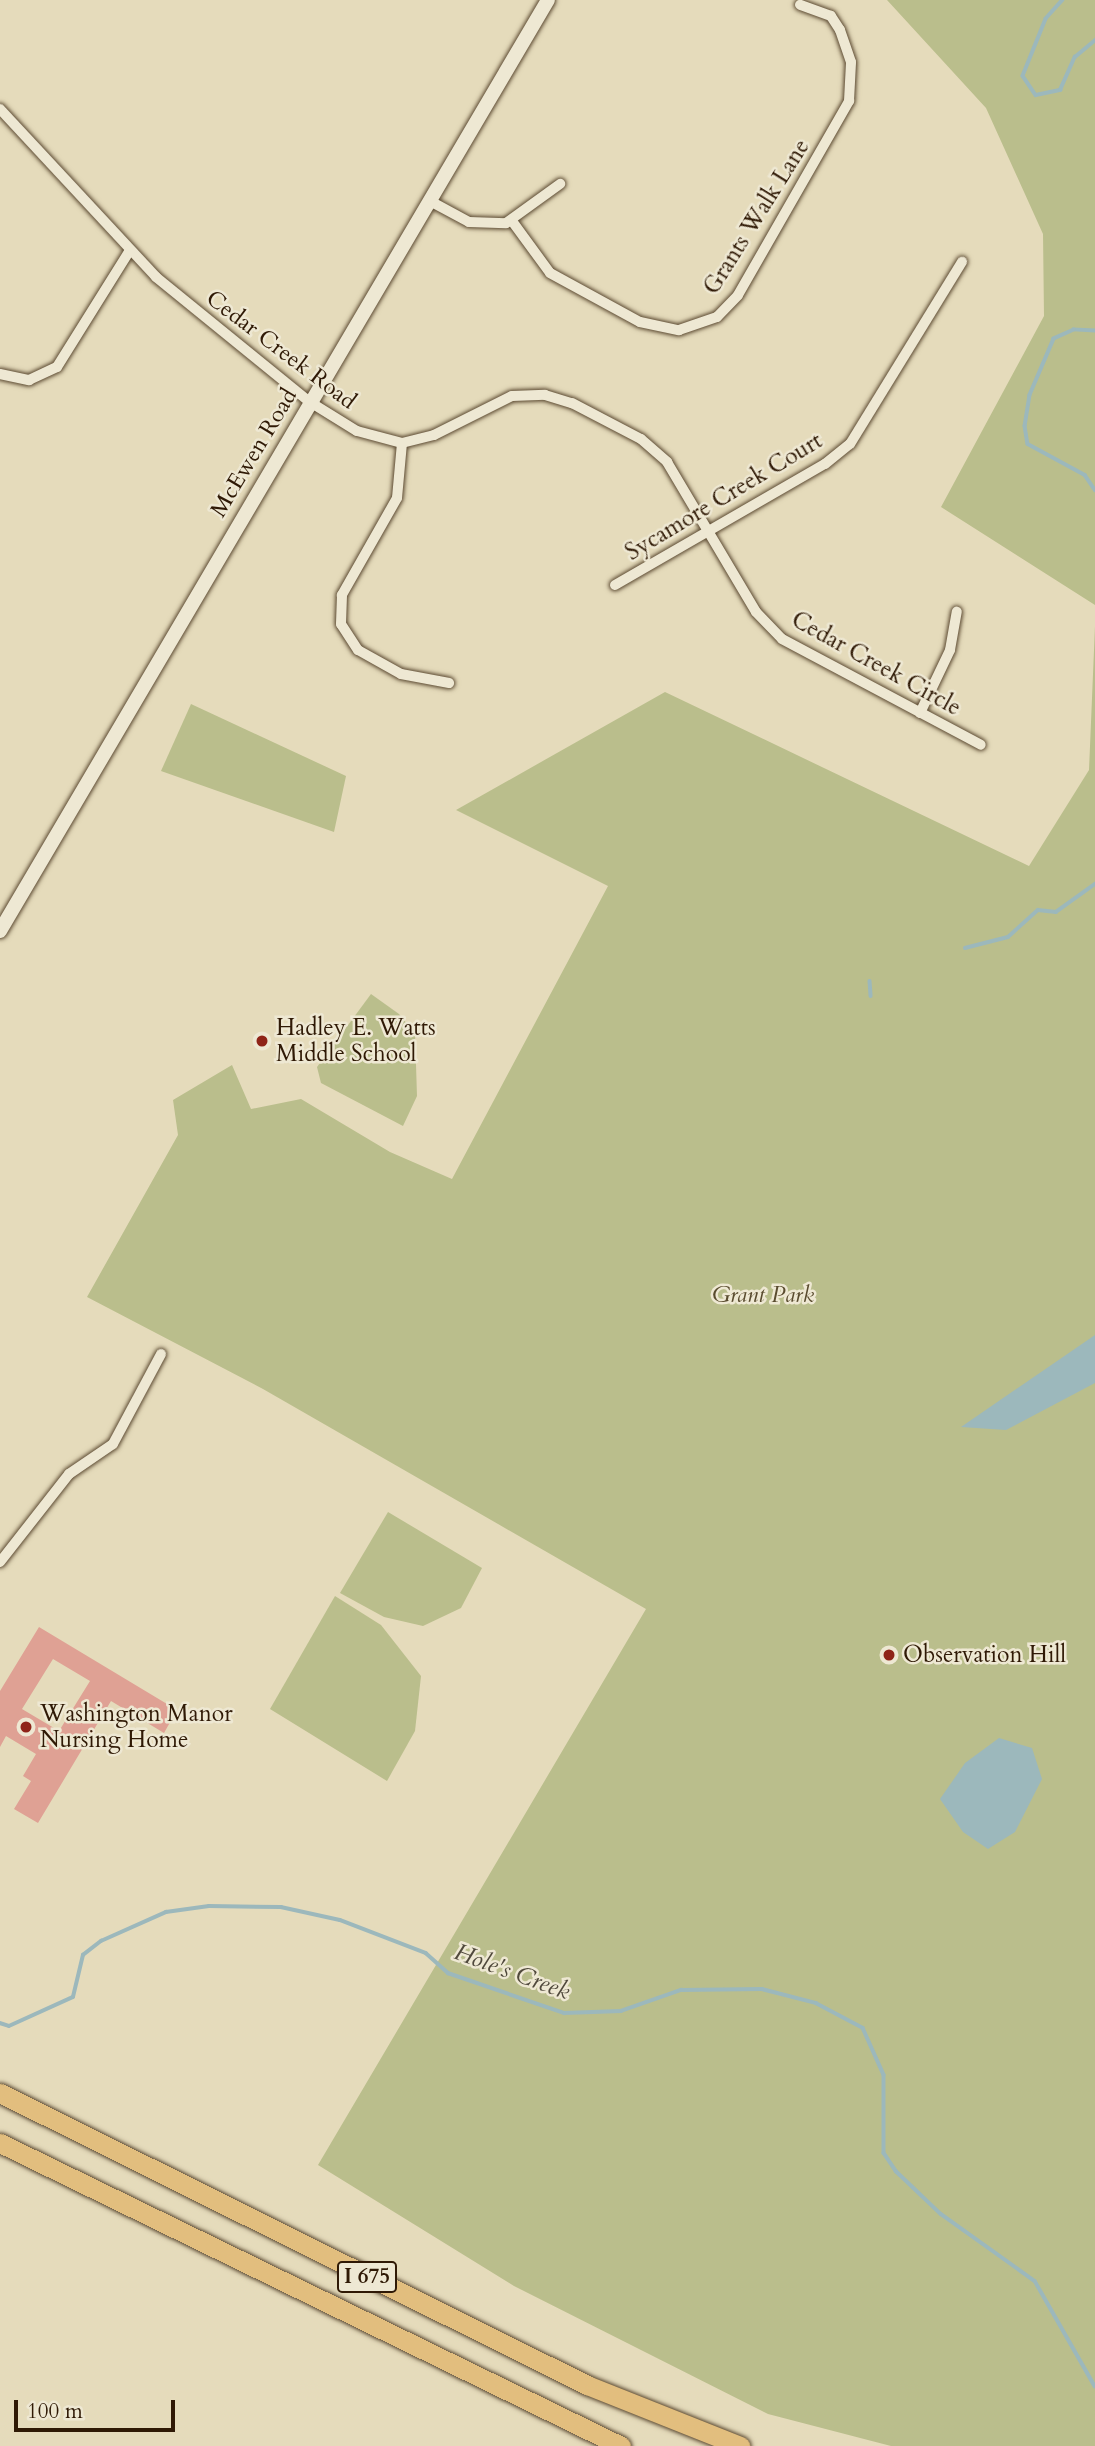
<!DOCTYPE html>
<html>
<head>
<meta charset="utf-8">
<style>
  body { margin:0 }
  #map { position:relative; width:1095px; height:2446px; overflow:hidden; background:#e5dbbb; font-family:Cardo,serif }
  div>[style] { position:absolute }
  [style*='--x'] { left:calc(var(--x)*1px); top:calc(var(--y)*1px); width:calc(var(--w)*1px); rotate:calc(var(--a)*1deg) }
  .green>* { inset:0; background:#babe8c }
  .water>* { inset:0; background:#9cb8bc }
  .stream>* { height:3.5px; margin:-1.75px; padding:0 1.75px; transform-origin:1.75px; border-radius:1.75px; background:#9cb8bc }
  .building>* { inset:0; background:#dfa194 }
  .roads { filter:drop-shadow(0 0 2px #5c4a32) drop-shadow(0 0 2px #5c4a32) }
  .minor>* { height:10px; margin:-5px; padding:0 5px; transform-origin:5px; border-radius:5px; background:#eee8d3 }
  .tertiary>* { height:14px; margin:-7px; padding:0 7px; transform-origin:7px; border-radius:7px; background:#eee8d3 }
  .motorway>* { height:19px; margin:-9.5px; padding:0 9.5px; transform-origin:9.5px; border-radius:9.5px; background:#e2be7e }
  .dots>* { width:19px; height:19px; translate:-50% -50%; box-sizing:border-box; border:4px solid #eee8d3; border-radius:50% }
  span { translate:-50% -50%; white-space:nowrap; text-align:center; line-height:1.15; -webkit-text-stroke:5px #eee8d3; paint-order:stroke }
  .shield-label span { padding:2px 5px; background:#eee8d3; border:2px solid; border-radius:5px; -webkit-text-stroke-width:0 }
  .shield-label { font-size:21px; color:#2f1905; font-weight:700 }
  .street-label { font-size:23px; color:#2f1905 }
  .poi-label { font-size:23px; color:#2f1905 }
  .left { translate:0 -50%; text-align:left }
  .park-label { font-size:23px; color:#594b2e; font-style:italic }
  .water-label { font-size:24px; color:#50493c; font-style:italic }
  .scale { position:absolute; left:14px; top:2400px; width:161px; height:32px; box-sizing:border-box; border:4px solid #2f1905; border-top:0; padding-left:9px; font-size:21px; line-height:24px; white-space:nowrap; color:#2f1905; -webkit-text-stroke:5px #eee8d3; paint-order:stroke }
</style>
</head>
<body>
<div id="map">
  <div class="green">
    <div style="clip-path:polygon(887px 0,1095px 0,1095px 605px,941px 507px,1044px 316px,1043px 234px,986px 108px)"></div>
    <div style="clip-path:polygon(1095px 626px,1095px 2446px,891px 2446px,768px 2414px,514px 2286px,318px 2165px,646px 1609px,263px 1389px,87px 1297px,178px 1135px,173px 1100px,232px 1065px,251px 1109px,301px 1099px,390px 1152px,452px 1179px,608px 886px,456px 810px,665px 692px,1029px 866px,1089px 770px)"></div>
    <div style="clip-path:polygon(191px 704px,346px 776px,334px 832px,161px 771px)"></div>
    <div style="clip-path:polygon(371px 994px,399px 1014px,415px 1034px,417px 1096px,403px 1126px,321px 1083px,317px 1067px)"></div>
    <div style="clip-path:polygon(388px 1512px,482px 1568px,461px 1608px,423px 1626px,384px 1617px,340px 1593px)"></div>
    <div style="clip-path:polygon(335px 1596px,381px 1625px,421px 1676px,415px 1731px,387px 1781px,270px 1709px)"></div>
  </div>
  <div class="water">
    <div style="clip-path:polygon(1095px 1335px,1095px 1383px,1006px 1430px,961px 1427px)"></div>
    <div style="clip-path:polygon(999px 1738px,1032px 1748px,1042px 1779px,1015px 1832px,988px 1849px,963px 1832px,940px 1799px,965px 1763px)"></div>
  </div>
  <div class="stream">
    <div style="--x:1063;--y:0;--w:25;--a:132"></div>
    <div style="--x:1046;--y:19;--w:61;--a:112"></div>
    <div style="--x:1023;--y:76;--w:23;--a:56"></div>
    <div style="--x:1036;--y:95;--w:25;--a:-12"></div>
    <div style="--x:1060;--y:90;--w:36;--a:-66"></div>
    <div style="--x:1075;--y:57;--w:26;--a:-40"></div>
    <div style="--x:1095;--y:331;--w:21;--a:-177"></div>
    <div style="--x:1074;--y:330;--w:22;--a:156"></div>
    <div style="--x:1054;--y:339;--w:61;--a:113.2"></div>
    <div style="--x:1030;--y:395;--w:31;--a:99"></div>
    <div style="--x:1025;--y:426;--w:18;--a:81"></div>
    <div style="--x:1028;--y:444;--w:65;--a:28.5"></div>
    <div style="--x:1085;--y:475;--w:18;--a:56"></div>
    <div style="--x:965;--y:948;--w:44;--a:-14.3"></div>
    <div style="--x:1008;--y:937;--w:40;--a:-42"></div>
    <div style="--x:1038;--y:910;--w:18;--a:6"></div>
    <div style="--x:1056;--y:912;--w:48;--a:-35.7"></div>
    <div style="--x:870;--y:981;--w:15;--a:86"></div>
    <div style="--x:0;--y:2023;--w:9;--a:18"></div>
    <div style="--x:9;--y:2026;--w:70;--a:-24.4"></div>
    <div style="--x:73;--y:1997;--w:43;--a:-76.6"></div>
    <div style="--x:83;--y:1955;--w:23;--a:-38"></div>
    <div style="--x:101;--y:1941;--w:71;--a:-24"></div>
    <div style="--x:166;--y:1912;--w:43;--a:-7.9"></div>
    <div style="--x:209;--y:1906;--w:72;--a:0.8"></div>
    <div style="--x:281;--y:1907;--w:60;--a:12.4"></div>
    <div style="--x:340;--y:1920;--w:92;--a:21"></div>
    <div style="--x:426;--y:1953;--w:30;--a:42"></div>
    <div style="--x:448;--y:1973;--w:123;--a:19"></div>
    <div style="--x:564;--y:2013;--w:57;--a:-2"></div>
    <div style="--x:621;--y:2011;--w:64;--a:-19.3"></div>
    <div style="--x:681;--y:1990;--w:81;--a:-0.7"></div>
    <div style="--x:762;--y:1989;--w:56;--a:14.5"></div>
    <div style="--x:816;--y:2003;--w:53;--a:28"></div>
    <div style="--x:863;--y:2028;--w:51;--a:65.9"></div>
    <div style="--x:884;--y:2075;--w:78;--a:90"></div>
    <div style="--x:884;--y:2153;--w:22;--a:56"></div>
    <div style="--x:896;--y:2171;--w:62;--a:43.7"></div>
    <div style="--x:941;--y:2214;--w:115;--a:35.5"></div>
    <div style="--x:1035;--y:2281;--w:121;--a:60.3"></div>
  </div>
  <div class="building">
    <div style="clip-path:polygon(evenodd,39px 1627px,177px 1710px,164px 1733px,111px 1701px,38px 1823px,14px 1809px,31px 1781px,23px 1776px,36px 1754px,6px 1736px,0 1747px,0 1691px,39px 1627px,53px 1659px,90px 1681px,59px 1731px,22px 1709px,53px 1659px)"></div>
  </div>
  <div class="roads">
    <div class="minor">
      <div style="--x:0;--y:109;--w:229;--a:47.1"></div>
      <div style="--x:156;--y:277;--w:198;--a:39.1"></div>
      <div style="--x:310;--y:402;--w:55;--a:31.7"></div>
      <div style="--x:357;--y:431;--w:47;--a:14.9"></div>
      <div style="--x:402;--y:443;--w:33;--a:-14"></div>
      <div style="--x:434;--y:435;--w:87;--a:-26.6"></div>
      <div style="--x:512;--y:396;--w:33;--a:-2"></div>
      <div style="--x:545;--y:395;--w:28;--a:17"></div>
      <div style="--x:572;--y:403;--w:78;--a:27.6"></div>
      <div style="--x:641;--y:439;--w:35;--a:41"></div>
      <div style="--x:667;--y:462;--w:174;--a:59.3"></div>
      <div style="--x:756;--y:612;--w:37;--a:46"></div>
      <div style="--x:782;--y:639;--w:225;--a:28"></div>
      <div style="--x:430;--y:201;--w:44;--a:28.3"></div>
      <div style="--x:469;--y:222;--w:37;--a:2"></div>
      <div style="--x:506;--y:223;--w:67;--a:-35.8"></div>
      <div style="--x:512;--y:221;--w:64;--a:53.8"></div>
      <div style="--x:550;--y:273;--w:102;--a:28.6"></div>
      <div style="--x:640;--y:322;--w:40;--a:12"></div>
      <div style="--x:679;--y:330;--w:40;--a:-18.9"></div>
      <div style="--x:717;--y:317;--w:30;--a:-46"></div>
      <div style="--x:738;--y:295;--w:224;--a:-60.2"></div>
      <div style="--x:849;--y:101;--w:39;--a:-87"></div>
      <div style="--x:851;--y:62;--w:34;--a:-109"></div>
      <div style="--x:840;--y:30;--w:17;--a:-123"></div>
      <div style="--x:831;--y:16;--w:33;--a:-160"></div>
      <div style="--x:0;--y:374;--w:30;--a:12"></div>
      <div style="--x:29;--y:380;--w:31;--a:-25"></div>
      <div style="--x:57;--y:367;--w:138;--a:-58"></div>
      <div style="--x:402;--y:443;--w:55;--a:95.2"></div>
      <div style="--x:397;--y:498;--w:112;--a:119.6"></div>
      <div style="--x:342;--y:595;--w:29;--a:92"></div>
      <div style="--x:341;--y:624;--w:31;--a:57"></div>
      <div style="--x:358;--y:650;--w:49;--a:29.2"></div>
      <div style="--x:401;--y:674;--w:49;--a:10.6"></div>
      <div style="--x:615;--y:585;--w:242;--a:-30"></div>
      <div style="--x:825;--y:464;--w:32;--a:-39"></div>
      <div style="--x:850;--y:444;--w:214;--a:-58.4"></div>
      <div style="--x:920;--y:713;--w:70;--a:-64.5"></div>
      <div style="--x:950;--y:650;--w:39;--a:-80"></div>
      <div style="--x:0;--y:1562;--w:112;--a:-51.9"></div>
      <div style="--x:69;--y:1474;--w:53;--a:-34.3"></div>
      <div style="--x:113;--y:1444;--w:102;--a:-61.9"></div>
    </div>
    <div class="tertiary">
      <div style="--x:0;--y:931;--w:1080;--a:-59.52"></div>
    </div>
    <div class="motorway">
      <div style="--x:0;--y:2093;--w:656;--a:26.45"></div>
      <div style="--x:587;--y:2385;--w:165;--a:21.7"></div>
      <div style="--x:0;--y:2143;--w:691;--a:26.01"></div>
    </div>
  </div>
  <div class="dots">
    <div style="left:262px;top:1041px;background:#8f2418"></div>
    <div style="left:889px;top:1655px;background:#8f2418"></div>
    <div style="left:26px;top:1727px;background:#8f2418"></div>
  </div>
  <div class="shield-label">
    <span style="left:367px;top:2277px">I 675</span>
  </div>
  <div class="street-label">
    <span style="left:757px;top:217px;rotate:-58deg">Grants Walk Lane</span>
    <span style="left:281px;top:350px;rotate:37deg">Cedar Creek Road</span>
    <span style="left:254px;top:453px;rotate:-59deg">McEwen Road</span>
    <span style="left:724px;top:497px;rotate:-31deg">Sycamore Creek Court</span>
    <span style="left:876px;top:664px;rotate:29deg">Cedar Creek Circle</span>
  </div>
  <div class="poi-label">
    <span class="left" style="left:276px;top:1041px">Hadley E. Watts<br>Middle School</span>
    <span class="left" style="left:903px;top:1655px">Observation Hill</span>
    <span class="left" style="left:40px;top:1727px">Washington Manor<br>Nursing Home</span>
  </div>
  <div class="park-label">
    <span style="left:763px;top:1295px">Grant Park</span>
  </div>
  <div class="water-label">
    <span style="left:512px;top:1972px;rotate:20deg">Hole's Creek</span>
  </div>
  <div class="scale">100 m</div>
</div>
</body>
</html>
